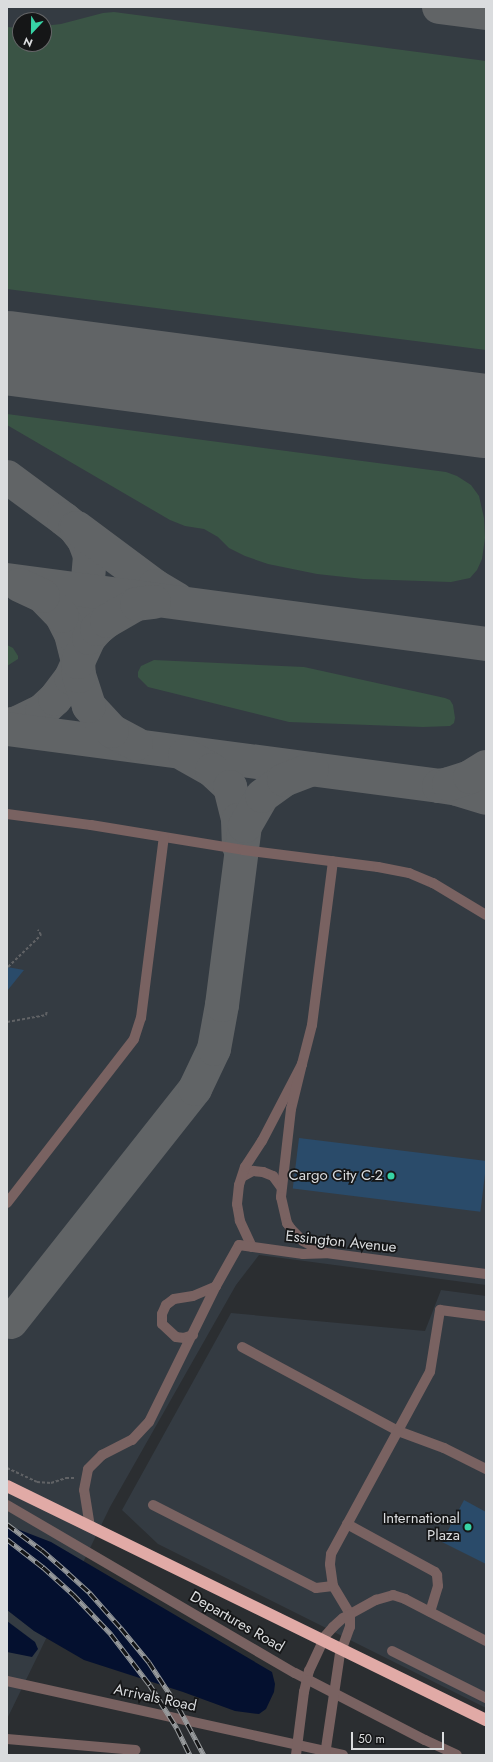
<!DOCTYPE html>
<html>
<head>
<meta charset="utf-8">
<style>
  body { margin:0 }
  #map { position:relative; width:493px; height:1762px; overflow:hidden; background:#2b2e31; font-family:Jost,sans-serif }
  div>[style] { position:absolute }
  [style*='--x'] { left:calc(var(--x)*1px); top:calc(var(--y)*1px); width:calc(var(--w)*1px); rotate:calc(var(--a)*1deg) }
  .built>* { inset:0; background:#343b42 }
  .green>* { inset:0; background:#3a5445 }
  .water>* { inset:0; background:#04102f }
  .taxiway>* { height:34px; margin:-17px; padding:0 17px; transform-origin:17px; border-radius:17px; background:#616466 }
  .runway>* { height:84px; margin:-42px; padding:0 42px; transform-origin:42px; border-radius:42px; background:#616466 }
  .building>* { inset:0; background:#2a4b6a; transform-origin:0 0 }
  .path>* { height:2px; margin-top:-1px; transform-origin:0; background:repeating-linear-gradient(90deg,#606265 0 3px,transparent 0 5px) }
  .minor>* { height:10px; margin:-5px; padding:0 5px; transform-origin:5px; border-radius:5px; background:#796261 }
  .highway>* { height:12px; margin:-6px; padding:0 6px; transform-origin:6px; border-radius:6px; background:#e1aaa6 }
  .rail>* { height:4.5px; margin-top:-2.25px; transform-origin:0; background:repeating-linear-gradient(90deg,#151617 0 9px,#979a9c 0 18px); box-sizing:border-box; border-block:1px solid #979a9c }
  .dots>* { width:11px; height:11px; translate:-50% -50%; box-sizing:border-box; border:2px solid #151617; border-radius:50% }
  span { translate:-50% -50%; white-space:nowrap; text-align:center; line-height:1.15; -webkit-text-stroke:3.5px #151617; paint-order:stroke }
  .poi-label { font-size:15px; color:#dadcde }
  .right { translate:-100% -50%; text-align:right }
  .street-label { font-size:15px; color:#dadcde }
  .frame { position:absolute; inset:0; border:8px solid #dadcde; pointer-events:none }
  .north { position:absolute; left:12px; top:12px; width:40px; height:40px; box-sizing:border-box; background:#151617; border:1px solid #646567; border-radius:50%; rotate:202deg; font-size:11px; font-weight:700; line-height:16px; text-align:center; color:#dadcde }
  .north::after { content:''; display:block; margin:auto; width:14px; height:18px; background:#37d4a6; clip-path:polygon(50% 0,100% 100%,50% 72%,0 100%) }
  .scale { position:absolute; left:351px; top:1732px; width:93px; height:18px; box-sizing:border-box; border:2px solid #dadcde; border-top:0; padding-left:5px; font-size:12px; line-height:14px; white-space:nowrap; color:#dadcde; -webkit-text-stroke:3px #151617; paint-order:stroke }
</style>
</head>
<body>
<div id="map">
  <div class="built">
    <div style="clip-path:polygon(evenodd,7px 7px,486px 7px,486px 1285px,259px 1255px,236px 1285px,110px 1507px,7px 1719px,7px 7px,20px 20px,44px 20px,44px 44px,20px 44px,20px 20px)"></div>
    <div style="clip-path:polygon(441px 1290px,486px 1296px,486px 1708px,158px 1544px,122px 1510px,231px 1313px,425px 1331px)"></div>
  </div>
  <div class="green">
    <div style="clip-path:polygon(114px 12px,486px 61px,486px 350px,7px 289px,7px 27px,20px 28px,20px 44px,44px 44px,44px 26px,61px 24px,103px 13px)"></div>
    <div style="clip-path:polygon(7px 414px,446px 472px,457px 476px,471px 485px,479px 496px,484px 518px,485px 538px,482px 559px,477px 570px,470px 578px,451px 582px,363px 579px,317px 574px,268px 564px,245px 556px,229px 548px,218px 537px,204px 529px,185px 526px,170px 520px,7px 425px)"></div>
    <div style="clip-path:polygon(7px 645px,13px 648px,18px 656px,18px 659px,7px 666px)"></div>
    <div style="clip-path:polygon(154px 660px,304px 667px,445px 698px,450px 700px,453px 705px,455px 718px,454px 723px,450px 726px,423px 727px,289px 722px,148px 687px,138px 677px,138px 672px,141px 666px)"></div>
  </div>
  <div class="water">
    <div style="clip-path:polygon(7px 1525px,51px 1542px,272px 1672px,275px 1684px,274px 1692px,266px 1709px,259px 1714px,235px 1711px,183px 1692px,84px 1660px,34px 1631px,7px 1610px)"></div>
    <div style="clip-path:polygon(7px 1621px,35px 1642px,38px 1649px,32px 1657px,7px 1652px)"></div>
  </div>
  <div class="taxiway">
    <div style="--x:439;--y:7;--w:47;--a:7.3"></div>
    <div style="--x:454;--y:412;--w:34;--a:21"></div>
    <div style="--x:7;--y:477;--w:71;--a:36.4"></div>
    <div style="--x:64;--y:519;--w:14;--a:39"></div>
    <div style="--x:75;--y:528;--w:15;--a:53"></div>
    <div style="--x:84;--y:540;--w:17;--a:69"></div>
    <div style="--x:90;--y:556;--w:58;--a:94.9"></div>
    <div style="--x:77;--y:528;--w:97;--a:36.6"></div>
    <div style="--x:155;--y:586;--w:26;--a:31"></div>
    <div style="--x:7;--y:580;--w:483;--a:7.6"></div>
    <div style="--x:7;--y:725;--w:10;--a:-11"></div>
    <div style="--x:17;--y:723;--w:28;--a:-26"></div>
    <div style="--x:42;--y:711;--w:18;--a:-43"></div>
    <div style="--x:55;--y:699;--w:26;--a:-53"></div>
    <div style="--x:71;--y:678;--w:17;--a:-66"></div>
    <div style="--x:78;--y:662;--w:29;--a:-104"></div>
    <div style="--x:71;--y:634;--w:20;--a:-117"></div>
    <div style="--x:62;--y:616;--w:28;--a:-134"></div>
    <div style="--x:43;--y:596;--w:26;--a:-155"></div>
    <div style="--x:7;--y:729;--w:436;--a:7.5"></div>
    <div style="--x:439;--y:786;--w:18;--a:9"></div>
    <div style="--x:457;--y:789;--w:30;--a:17"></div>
    <div style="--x:136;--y:744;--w:27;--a:-152"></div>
    <div style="--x:112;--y:731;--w:34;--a:-133"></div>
    <div style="--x:89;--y:706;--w:32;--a:-108"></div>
    <div style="--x:79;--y:676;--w:14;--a:-94"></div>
    <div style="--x:78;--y:662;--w:26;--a:-65"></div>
    <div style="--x:89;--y:638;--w:12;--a:-48"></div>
    <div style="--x:97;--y:629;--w:13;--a:-39"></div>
    <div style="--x:107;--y:621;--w:34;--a:-30"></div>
    <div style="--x:137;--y:604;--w:17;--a:-7"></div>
    <div style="--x:185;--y:755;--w:31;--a:29"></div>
    <div style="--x:212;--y:770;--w:25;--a:43"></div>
    <div style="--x:230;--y:787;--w:34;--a:76"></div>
    <div style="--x:238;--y:820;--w:26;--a:88"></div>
    <div style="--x:439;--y:786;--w:10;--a:-11"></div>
    <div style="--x:449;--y:784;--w:22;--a:-18"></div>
    <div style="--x:470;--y:777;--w:19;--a:-32"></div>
    <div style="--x:11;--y:1322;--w:297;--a:-51.7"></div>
    <div style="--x:195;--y:1089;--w:44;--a:-64.6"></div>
    <div style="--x:214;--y:1049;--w:45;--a:-79.7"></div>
    <div style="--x:222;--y:1005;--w:180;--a:-82.7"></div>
    <div style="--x:245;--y:826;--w:34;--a:-60"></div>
    <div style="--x:262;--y:796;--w:27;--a:-36"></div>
    <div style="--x:284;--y:780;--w:30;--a:-21"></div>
  </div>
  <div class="runway">
    <div style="--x:7;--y:353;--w:483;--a:7.5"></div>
  </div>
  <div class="building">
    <div style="clip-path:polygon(7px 967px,24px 970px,7px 991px)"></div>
    <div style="left:299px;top:1138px;width:189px;height:51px;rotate:7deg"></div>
    <div style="clip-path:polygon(464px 1500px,486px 1512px,486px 1564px,442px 1542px)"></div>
  </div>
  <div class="path">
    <div style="--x:8;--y:967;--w:46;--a:-44.1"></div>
    <div style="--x:41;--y:935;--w:6;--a:-121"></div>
    <div style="--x:7;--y:1022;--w:40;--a:-10"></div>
    <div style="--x:46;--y:1015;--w:5;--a:-79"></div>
    <div style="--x:7;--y:1468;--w:33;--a:25"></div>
    <div style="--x:37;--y:1482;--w:14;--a:4"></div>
    <div style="--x:51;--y:1483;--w:16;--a:-18"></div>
    <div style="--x:66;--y:1478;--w:9;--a:0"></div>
  </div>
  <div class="minor">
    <div style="--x:7;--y:814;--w:85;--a:7.5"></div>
    <div style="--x:91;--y:825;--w:154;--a:9.3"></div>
    <div style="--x:243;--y:850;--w:136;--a:7.2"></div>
    <div style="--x:378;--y:867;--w:32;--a:11"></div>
    <div style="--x:409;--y:873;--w:26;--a:23"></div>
    <div style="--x:433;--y:883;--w:62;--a:31.1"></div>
    <div style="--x:302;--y:1064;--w:40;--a:-75.6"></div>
    <div style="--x:312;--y:1025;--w:165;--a:-82.7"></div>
    <div style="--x:242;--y:1177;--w:13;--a:-29"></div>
    <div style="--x:253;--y:1171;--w:10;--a:6"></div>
    <div style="--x:263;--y:1172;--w:11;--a:22"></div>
    <div style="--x:273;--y:1176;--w:14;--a:54"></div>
    <div style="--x:7;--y:1203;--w:207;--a:-52.2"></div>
    <div style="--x:134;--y:1039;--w:22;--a:-72"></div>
    <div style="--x:141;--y:1018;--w:182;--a:-82.8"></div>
    <div style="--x:252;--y:1247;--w:29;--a:-115"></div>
    <div style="--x:240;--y:1221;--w:17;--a:-100"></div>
    <div style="--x:237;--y:1204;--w:19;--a:-84"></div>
    <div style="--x:239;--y:1185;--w:19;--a:-72"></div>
    <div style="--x:245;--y:1167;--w:31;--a:-57"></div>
    <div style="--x:262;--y:1141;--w:87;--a:-62.5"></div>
    <div style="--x:302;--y:1064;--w:46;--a:103.7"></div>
    <div style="--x:291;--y:1109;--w:89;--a:96.5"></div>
    <div style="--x:281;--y:1197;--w:27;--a:77"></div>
    <div style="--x:287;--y:1223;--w:7;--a:56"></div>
    <div style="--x:291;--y:1229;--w:17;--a:45"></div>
    <div style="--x:303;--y:1241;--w:24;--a:28"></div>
    <div style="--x:193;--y:1335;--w:9;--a:162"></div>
    <div style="--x:184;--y:1338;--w:8;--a:-173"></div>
    <div style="--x:176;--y:1337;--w:19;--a:-137"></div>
    <div style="--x:162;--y:1324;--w:10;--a:-90"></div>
    <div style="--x:162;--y:1314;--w:10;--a:-66"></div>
    <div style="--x:166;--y:1305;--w:10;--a:-37"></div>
    <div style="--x:174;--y:1299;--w:19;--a:-9"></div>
    <div style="--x:193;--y:1296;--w:25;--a:-23"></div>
    <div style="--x:242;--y:1347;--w:177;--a:28.3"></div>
    <div style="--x:398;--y:1431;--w:49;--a:20.3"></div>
    <div style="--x:444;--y:1448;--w:47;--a:26.6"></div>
    <div style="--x:7;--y:1505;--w:333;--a:30.3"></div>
    <div style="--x:295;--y:1673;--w:146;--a:27.3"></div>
    <div style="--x:425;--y:1740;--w:35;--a:25"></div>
    <div style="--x:153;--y:1505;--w:183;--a:27"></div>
    <div style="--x:316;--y:1588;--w:17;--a:-7"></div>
    <div style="--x:347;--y:1524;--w:100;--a:28.6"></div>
    <div style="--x:435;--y:1572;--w:4;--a:56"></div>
    <div style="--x:437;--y:1575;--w:11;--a:85"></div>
    <div style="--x:438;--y:1586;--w:27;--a:107"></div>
    <div style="--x:90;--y:1527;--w:37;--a:-99"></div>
    <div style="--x:84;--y:1490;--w:21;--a:-79"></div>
    <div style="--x:88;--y:1469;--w:20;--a:-45"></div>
    <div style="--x:102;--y:1455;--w:34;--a:-27"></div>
    <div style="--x:132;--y:1440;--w:25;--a:-47"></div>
    <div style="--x:149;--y:1422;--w:152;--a:-63.8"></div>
    <div style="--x:216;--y:1286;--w:47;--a:-60.7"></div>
    <div style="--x:239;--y:1245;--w:65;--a:8"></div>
    <div style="--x:303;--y:1254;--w:23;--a:-2"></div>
    <div style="--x:326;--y:1253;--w:161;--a:7.5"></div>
    <div style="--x:350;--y:1614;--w:33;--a:-121"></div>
    <div style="--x:333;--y:1586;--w:22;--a:-98"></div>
    <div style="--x:330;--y:1564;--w:10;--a:-84"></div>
    <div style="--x:331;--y:1554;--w:207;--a:-61.5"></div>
    <div style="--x:430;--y:1372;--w:63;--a:-80.8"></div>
    <div style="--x:440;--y:1310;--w:46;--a:7.4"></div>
    <div style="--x:392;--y:1651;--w:105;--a:26.6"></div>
    <div style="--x:7;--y:1681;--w:344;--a:12.4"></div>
    <div style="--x:7;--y:1739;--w:129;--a:4.9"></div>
    <div style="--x:296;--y:1755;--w:64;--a:-82.8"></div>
    <div style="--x:304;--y:1692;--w:22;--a:-77"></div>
    <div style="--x:309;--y:1671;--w:38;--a:-65"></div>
    <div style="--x:325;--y:1636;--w:12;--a:-48"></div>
    <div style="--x:333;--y:1627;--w:13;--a:-42"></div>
    <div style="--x:343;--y:1618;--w:38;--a:-29"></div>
    <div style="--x:376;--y:1600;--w:18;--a:-16"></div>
    <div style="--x:393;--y:1595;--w:13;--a:18"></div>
    <div style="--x:405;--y:1599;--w:91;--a:27.4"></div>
    <div style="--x:325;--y:1755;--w:102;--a:-81.6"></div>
    <div style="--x:340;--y:1654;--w:29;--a:-70"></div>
    <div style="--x:350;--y:1627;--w:13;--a:-90"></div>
  </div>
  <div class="highway">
    <div style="--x:7;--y:1486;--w:533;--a:26.04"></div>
  </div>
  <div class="rail">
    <div style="--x:7;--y:1524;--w:44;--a:36.6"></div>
    <div style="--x:42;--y:1550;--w:35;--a:41"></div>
    <div style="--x:68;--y:1573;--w:30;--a:42"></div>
    <div style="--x:90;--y:1593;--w:47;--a:48.5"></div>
    <div style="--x:121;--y:1628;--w:44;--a:50.5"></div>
    <div style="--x:149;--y:1662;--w:55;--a:56.9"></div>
    <div style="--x:179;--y:1708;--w:53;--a:62"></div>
    <div style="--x:7;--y:1539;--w:46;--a:37.9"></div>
    <div style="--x:43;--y:1567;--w:42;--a:42.1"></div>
    <div style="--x:74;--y:1595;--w:54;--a:46.5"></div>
    <div style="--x:111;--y:1634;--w:64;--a:52.6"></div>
    <div style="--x:150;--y:1685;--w:51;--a:57.9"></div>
    <div style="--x:177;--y:1728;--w:30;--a:64"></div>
  </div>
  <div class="dots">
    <div style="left:391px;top:1176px;background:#37d4a6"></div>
    <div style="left:468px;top:1527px;background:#37d4a6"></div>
  </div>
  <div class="poi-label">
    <span class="right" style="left:383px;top:1176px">Cargo City C-2</span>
    <span class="right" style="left:460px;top:1527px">International<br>Plaza</span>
  </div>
  <div class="street-label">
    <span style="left:341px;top:1242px;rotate:6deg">Essington Avenue</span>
    <span style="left:237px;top:1622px;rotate:30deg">Departures Road</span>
    <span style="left:155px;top:1698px;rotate:12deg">Arrivals Road</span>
  </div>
  <div class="frame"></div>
  <div class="north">N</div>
  <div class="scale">50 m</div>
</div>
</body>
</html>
